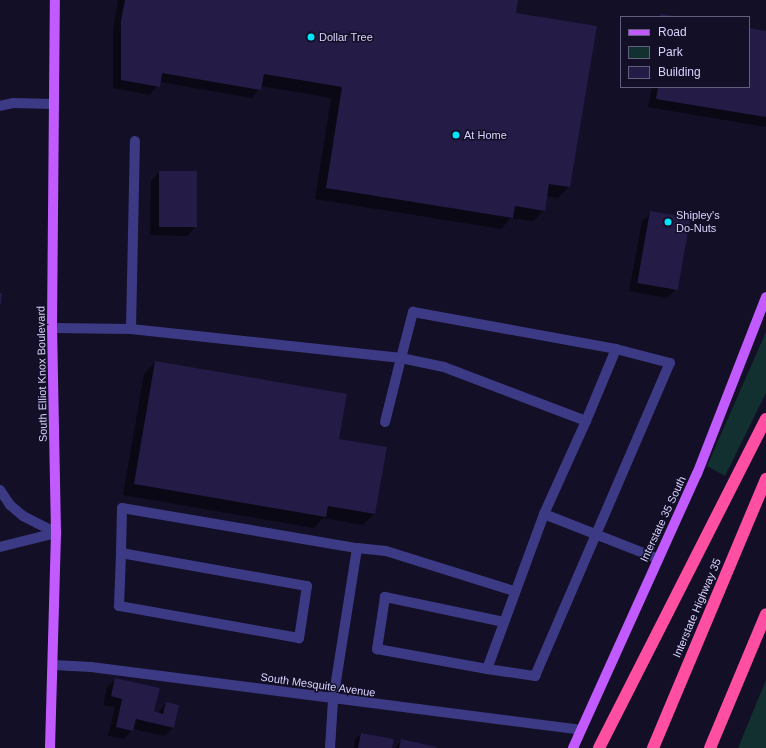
<!DOCTYPE html>
<html>
<head>
<meta charset="utf-8">
<style>
  body { margin:0 }
  #map { position:relative; width:766px; height:748px; overflow:hidden; background:#130f26; font-family:Helvetica,sans-serif }
  div>[style] { position:absolute }
  [style*='--x'] { left:calc(var(--x)*1px); top:calc(var(--y)*1px); width:calc(var(--w)*1px); rotate:calc(var(--a)*1deg) }
  .green>* { inset:0; background:#12302f }
  .shadow>* { inset:0; background:#0007 }
  .building>* { inset:0; background:#241b47; transform-origin:0 0 }
  .minor>* { height:10px; margin:-5px; padding:0 5px; transform-origin:5px; border-radius:5px; background:#3d3a85 }
  .major>* { height:10px; margin:-5px; padding:0 5px; transform-origin:5px; border-radius:5px; background:#c25bff }
  .highway>* { height:12px; margin:-6px; padding:0 6px; transform-origin:6px; border-radius:6px; background:#ff4fa3 }
  .dots>* { width:11px; height:11px; translate:-50% -50%; box-sizing:border-box; border:2px solid #130f26; border-radius:50% }
  span { translate:-50% -50%; white-space:nowrap; text-align:center; line-height:1.15; -webkit-text-stroke:3px #130f26; paint-order:stroke }
  .poi-label { font-size:11px; color:#d9d4ff }
  .left { translate:0 -50%; text-align:left }
  .street-label { font-size:11px; color:#d9d4ff }
  .legend { position:absolute; left:620px; top:16px; width:130px; height:72px; box-sizing:border-box; background:#130f26; border:1px solid #625e7d; margin:0; padding:5px 7px; list-style:none; font-size:12px; color:#d9d4ff }
  .legend li { display:flex; align-items:center; gap:8px; height:20px }
  .legend b { width:20px; border:1px solid #625e7d }
</style>
</head>
<body>
<div id="map">
  <div class="green">
    <div style="clip-path:polygon(766px 332px,766px 393px,725px 476px,707px 466px)"></div>
    <div style="clip-path:polygon(766px 680px,766px 748px,738px 748px)"></div>
  </div>
  <div class="shadow">
    <div style="clip-path:polygon(118px 0,517px 0,515px 14px,569px 187px,558px 198px,546px 196px,544px 210px,533px 221px,511px 218px,501px 229px,315px 199px,331px 98px,261px 86px,252px 98px,160px 82px,150px 95px,113px 88px,113px 30px)"></div>
    <div style="clip-path:polygon(749px 29px,766px 32px,766px 127px,648px 107px,652px 87px,749px 87px)"></div>
    <div style="clip-path:polygon(159px 172px,195px 227px,187px 236px,150px 235px,151px 181px)"></div>
    <div style="clip-path:polygon(651px 213px,676px 289px,667px 298px,629px 291px,642px 221px)"></div>
    <div style="clip-path:polygon(155px 362px,374px 514px,363px 525px,323px 518px,314px 528px,123px 495px,144px 374px)"></div>
    <div style="clip-path:polygon(116px 679px,153px 712px,158px 713px,166px 703px,178px 706px,173px 728px,164px 736px,133px 729px,124px 739px,108px 736px,115px 707px,103px 705px,107px 687px)"></div>
    <div style="clip-path:polygon(361px 734px,391px 748px,354px 748px,355px 739px)"></div>
    <div style="clip-path:polygon(402px 740px,435px 748px,395px 748px)"></div>
  </div>
  <div class="building">
    <div style="clip-path:polygon(125px 0,518px 0,516px 13px,597px 26px,570px 187px,549px 184px,545px 211px,515px 206px,513px 218px,326px 188px,342px 87px,264px 74px,261px 90px,162px 73px,160px 87px,121px 80px,121px 21px)"></div>
    <div style="clip-path:polygon(660px 14px,676px 16px,676px 17px,660px 17px)"></div>
    <div style="clip-path:polygon(749px 28px,766px 31px,766px 117px,656px 99px,658px 87px,749px 87px)"></div>
    <div style="left:159px;top:171px;width:38px;height:56px"></div>
    <div style="left:650px;top:211px;width:41px;height:73px;rotate:10deg"></div>
    <div style="clip-path:polygon(0 293px,2px 293px,1px 304px,0 304px)"></div>
    <div style="clip-path:polygon(155px 361px,347px 394px,339px 439px,387px 447px,375px 514px,328px 506px,326px 517px,134px 484px)"></div>
    <div style="clip-path:polygon(115px 678px,160px 688px,154px 711px,163px 714px,166px 702px,179px 705px,174px 728px,136px 719px,133px 731px,116px 727px,122px 699px,111px 696px)"></div>
    <div style="clip-path:polygon(361px 733px,394px 739px,392px 748px,358px 748px)"></div>
    <div style="clip-path:polygon(401px 739px,437px 747px,436px 748px,399px 748px)"></div>
  </div>
  <div class="minor">
    <div style="--x:0;--y:106;--w:13;--a:-13"></div>
    <div style="--x:13;--y:103;--w:41;--a:1.4"></div>
    <div style="--x:52;--y:328;--w:79;--a:0.7"></div>
    <div style="--x:131;--y:329;--w:272;--a:6.1"></div>
    <div style="--x:401;--y:358;--w:66;--a:104"></div>
    <div style="--x:131;--y:329;--w:188;--a:-88.8"></div>
    <div style="--x:586;--y:421;--w:152;--a:-159.2"></div>
    <div style="--x:444;--y:367;--w:44;--a:-168.2"></div>
    <div style="--x:401;--y:358;--w:48;--a:-75.4"></div>
    <div style="--x:413;--y:312;--w:206;--a:10.3"></div>
    <div style="--x:616;--y:349;--w:78;--a:112.6"></div>
    <div style="--x:586;--y:421;--w:102;--a:114.3"></div>
    <div style="--x:544;--y:514;--w:123;--a:21.4"></div>
    <div style="--x:0;--y:490;--w:18;--a:56"></div>
    <div style="--x:10;--y:505;--w:17;--a:40"></div>
    <div style="--x:23;--y:516;--w:37;--a:27"></div>
    <div style="--x:0;--y:547;--w:58;--a:-14"></div>
    <div style="--x:121;--y:553;--w:189;--a:10.1"></div>
    <div style="--x:307;--y:586;--w:53;--a:98.7"></div>
    <div style="--x:299;--y:638;--w:183;--a:-169.9"></div>
    <div style="--x:119;--y:606;--w:53;--a:-87.8"></div>
    <div style="--x:121;--y:553;--w:45;--a:-88.7"></div>
    <div style="--x:122;--y:508;--w:238;--a:9.7"></div>
    <div style="--x:504;--y:622;--w:122;--a:-168.1"></div>
    <div style="--x:385;--y:597;--w:53;--a:98.7"></div>
    <div style="--x:377;--y:649;--w:112;--a:10.3"></div>
    <div style="--x:487;--y:669;--w:165;--a:-69.8"></div>
    <div style="--x:54;--y:665;--w:37;--a:3"></div>
    <div style="--x:91;--y:667;--w:493;--a:7.3"></div>
    <div style="--x:487;--y:669;--w:49;--a:8.3"></div>
    <div style="--x:535;--y:676;--w:341;--a:-66.7"></div>
    <div style="--x:670;--y:363;--w:56;--a:-165.5"></div>
    <div style="--x:330;--y:748;--w:48;--a:-86.4"></div>
    <div style="--x:333;--y:700;--w:154;--a:-81"></div>
    <div style="--x:357;--y:548;--w:29;--a:6"></div>
    <div style="--x:386;--y:551;--w:134;--a:17.4"></div>
  </div>
  <div class="major">
    <div style="--x:50;--y:748;--w:215;--a:-88.4"></div>
    <div style="--x:56;--y:533;--w:205;--a:-91.1"></div>
    <div style="--x:52;--y:328;--w:328;--a:-89.5"></div>
    <div style="--x:573;--y:748;--w:301;--a:-65.7"></div>
    <div style="--x:697;--y:474;--w:190;--a:-68.7"></div>
  </div>
  <div class="highway">
    <div style="--x:599;--y:748;--w:369;--a:-63.1"></div>
    <div style="--x:653;--y:748;--w:292;--a:-67.2"></div>
    <div style="--x:710;--y:748;--w:145;--a:-67.3"></div>
  </div>
  <div class="dots">
    <div style="left:311px;top:37px;background:#00e5ff"></div>
    <div style="left:456px;top:135px;background:#00e5ff"></div>
    <div style="left:668px;top:222px;background:#00e5ff"></div>
  </div>
  <div class="poi-label">
    <span class="left" style="left:319px;top:37px">Dollar Tree</span>
    <span class="left" style="left:464px;top:135px">At Home</span>
    <span class="left" style="left:676px;top:222px">Shipley's<br>Do-Nuts</span>
  </div>
  <div class="street-label">
    <span style="left:42px;top:374px;rotate:-91deg">South Elliot Knox Boulevard</span>
    <span style="left:663px;top:519px;rotate:-65deg">Interstate 35 South</span>
    <span style="left:697px;top:608px;rotate:-67deg">Interstate Highway 35</span>
    <span style="left:318px;top:685px;rotate:8deg">South Mesquite Avenue</span>
  </div>
  <ul class="legend">
  <li><b style="height:5px;background:#c25bff"></b>Road</li>
  <li><b style="height:11px;background:#12302f"></b>Park</li>
  <li><b style="height:11px;background:#241b47"></b>Building</li>
  </ul>
</div>
</body>
</html>
